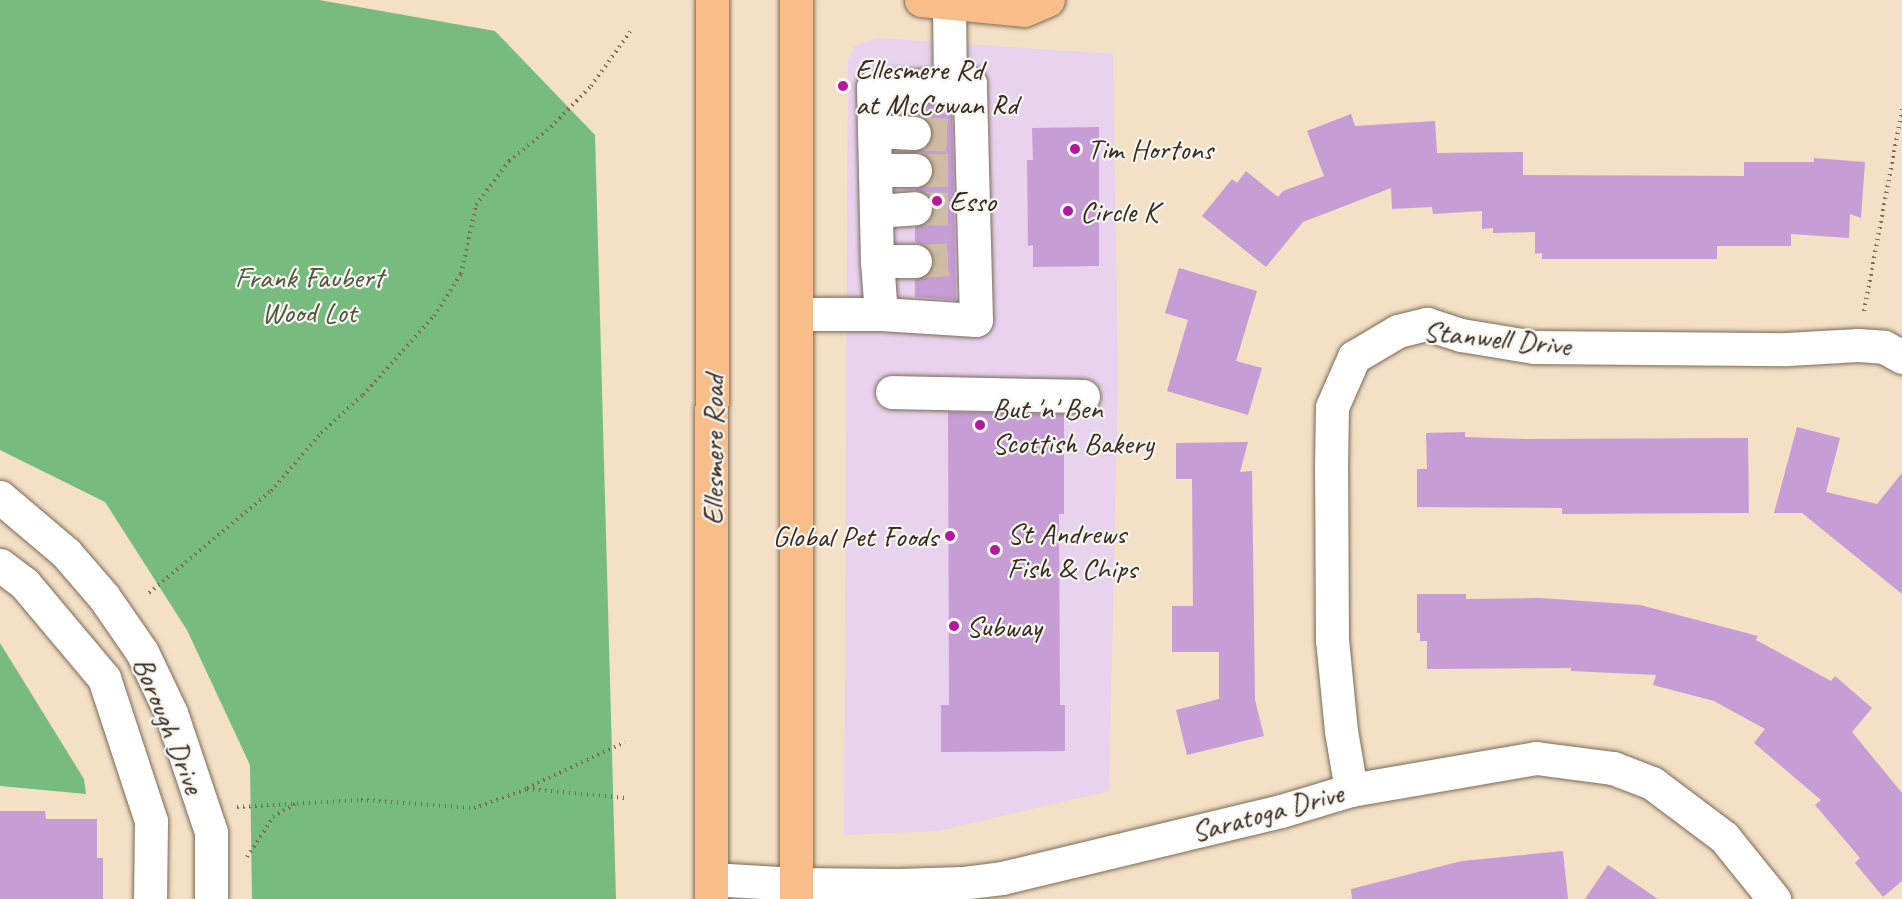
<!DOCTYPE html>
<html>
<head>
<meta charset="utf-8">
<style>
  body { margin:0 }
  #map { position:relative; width:1902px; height:899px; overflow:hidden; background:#f3e0c5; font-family:Caveat,sans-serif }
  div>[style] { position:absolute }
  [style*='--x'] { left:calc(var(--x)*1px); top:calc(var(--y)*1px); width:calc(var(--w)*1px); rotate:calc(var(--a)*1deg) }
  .built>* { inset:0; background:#e8d2ee }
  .forest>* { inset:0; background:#78bb7e }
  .building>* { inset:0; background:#c69dd5 }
  .minor-tunnel>* { height:33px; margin-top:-16.5px; transform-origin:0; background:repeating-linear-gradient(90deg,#cebca4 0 33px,transparent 0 49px) }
  .path>* { height:4px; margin-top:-2px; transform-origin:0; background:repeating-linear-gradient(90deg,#7b6a58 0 1.5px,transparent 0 6px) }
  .roads { filter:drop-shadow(0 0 2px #7b6a58) drop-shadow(0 0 2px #7b6a58) }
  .minor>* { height:33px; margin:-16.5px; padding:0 16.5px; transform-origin:16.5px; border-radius:16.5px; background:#fff }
  .major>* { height:33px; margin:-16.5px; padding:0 16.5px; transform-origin:16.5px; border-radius:16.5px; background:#f8bd88 }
  .dots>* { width:16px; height:16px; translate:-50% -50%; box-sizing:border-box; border:3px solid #f6f6f2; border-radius:50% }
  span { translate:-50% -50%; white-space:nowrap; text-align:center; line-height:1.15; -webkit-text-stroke:4.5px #f6f6f2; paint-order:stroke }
  .poi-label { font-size:30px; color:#3b2a1e }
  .left { translate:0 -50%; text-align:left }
  .right { translate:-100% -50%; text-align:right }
  .park-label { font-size:30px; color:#52563c }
  .street-label { font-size:30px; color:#3b2a1e }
</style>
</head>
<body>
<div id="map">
  <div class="built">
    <div style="clip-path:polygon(877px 38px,1113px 54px,1118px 379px,1109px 791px,938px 831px,844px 835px,848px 59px,856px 45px)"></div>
  </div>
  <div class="forest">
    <div style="clip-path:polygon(0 0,319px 0,495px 31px,595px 135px,616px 899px,252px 899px,250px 765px,187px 630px,105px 502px,0 450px)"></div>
    <div style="clip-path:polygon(0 643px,84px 779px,86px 794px,0 786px)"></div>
  </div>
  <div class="building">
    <div style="clip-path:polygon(952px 104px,956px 300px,915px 297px,915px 280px,924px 277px,931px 271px,934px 260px,931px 252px,925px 245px,915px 242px,915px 227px,926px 223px,932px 217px,934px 207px,930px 197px,915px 189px,924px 186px,931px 180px,934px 169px,931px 160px,925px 154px,915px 151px,929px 144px,933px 133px,931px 125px,925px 118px,915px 114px,915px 105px)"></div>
    <div style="clip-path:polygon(1351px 114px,1355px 126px,1435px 121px,1437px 153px,1523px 152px,1523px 175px,1744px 176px,1744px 162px,1814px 162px,1814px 158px,1865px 162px,1861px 218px,1850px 214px,1849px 238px,1791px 234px,1791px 246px,1717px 246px,1717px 259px,1542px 259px,1542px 253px,1535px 254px,1535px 232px,1493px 233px,1493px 228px,1482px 229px,1482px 211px,1433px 214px,1432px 207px,1392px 209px,1391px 188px,1303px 222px,1266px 267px,1202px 216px,1232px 179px,1237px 183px,1246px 171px,1278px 197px,1283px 191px,1324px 176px,1307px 131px)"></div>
    <div style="clip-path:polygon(1099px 127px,1099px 266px,1033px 267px,1033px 245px,1028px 246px,1027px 160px,1033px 160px,1032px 128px)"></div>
    <div style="clip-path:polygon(1179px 268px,1257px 291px,1236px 361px,1262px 368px,1248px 415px,1167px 391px,1188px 320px,1165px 313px)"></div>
    <div style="clip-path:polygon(948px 412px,1064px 414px,1064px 514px,1059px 514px,1060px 705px,1065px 705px,1065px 751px,941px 752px,941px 705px,949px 705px)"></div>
    <div style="clip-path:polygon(1797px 427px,1840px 438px,1826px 492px,1877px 504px,1902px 473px,1902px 594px,1802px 513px,1774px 513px)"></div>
    <div style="clip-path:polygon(1465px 432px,1465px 437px,1524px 439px,1748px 438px,1749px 513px,1562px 514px,1562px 508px,1417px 507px,1417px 469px,1427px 469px,1426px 433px)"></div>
    <div style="clip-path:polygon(1248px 442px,1240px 472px,1252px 471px,1255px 700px,1264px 736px,1187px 755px,1176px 710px,1219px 699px,1219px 652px,1172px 652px,1172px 606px,1193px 606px,1192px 479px,1176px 479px,1176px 443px)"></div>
    <div style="clip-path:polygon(1417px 594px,1466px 594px,1466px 599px,1540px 598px,1640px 605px,1758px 636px,1756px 640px,1831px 681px,1835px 676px,1872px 708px,1852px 732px,1902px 793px,1902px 881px,1883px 897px,1855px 863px,1860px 858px,1815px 805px,1821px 800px,1754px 743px,1765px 729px,1714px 701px,1653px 685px,1656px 675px,1571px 671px,1571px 668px,1427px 669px,1427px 641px,1420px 641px,1420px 633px,1417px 633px)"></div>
    <div style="clip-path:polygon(0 811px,45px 811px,46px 819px,97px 819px,97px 858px,103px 858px,103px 899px,0 899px)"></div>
    <div style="clip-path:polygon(1563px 851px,1568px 899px,1352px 899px,1351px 889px,1462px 861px)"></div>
    <div style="clip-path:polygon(1608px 865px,1658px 899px,1585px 899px)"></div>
  </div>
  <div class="minor-tunnel">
    <div style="--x:914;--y:133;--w:41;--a:2.8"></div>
    <div style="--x:915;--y:170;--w:40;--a:0"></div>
    <div style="--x:915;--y:208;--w:41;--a:1.4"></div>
    <div style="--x:915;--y:261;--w:40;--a:-2.9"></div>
  </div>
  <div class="path">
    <div style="--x:1864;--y:311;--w:206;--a:-79.3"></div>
    <div style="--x:149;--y:593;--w:159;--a:-39.9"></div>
    <div style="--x:271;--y:491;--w:77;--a:-49.2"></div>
    <div style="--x:321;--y:433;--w:57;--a:-42.1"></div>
    <div style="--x:363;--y:395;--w:106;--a:-48.1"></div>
    <div style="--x:434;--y:316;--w:50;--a:-57.3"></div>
    <div style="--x:461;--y:274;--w:71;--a:-77.7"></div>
    <div style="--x:476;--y:205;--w:55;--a:-53.1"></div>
    <div style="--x:509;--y:161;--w:54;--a:-39"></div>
    <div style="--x:551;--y:127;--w:57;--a:-45.7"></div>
    <div style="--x:591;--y:86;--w:67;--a:-54.2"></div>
    <div style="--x:527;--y:788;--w:108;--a:-25.1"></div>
    <div style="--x:237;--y:807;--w:124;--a:-3.2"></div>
    <div style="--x:361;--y:800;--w:113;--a:4"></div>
    <div style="--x:474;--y:808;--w:56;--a:-19.7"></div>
    <div style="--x:527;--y:789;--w:100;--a:5.1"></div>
    <div style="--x:247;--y:857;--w:48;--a:-57"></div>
    <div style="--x:273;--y:817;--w:29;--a:-31"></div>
  </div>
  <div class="roads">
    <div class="minor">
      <div style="--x:874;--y:131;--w:40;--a:2.9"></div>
      <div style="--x:875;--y:170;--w:40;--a:0"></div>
      <div style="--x:876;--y:211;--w:39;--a:-4"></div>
      <div style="--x:877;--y:261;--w:38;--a:0"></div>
      <div style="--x:796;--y:314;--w:85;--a:0"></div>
      <div style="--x:881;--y:314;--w:53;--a:-94.3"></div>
      <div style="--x:877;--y:261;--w:174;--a:-91.3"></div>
      <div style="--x:873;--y:87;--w:77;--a:-1.5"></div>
      <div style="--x:950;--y:85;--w:82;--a:-90.7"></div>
      <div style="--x:881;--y:314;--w:95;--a:3.6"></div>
      <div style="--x:976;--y:320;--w:237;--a:-91.5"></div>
      <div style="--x:970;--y:83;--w:20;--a:174"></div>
      <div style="--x:892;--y:392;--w:191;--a:1.2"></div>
      <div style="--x:0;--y:497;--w:87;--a:40.3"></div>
      <div style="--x:66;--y:553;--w:58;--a:49.2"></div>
      <div style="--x:104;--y:597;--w:67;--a:55.4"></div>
      <div style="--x:142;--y:652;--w:68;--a:64.6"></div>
      <div style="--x:171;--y:713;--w:126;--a:71.4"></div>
      <div style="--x:211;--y:832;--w:67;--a:90"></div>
      <div style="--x:0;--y:565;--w:31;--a:37"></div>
      <div style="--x:25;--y:584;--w:123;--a:50"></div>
      <div style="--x:104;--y:678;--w:151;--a:71.8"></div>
      <div style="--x:151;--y:821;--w:78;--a:90.7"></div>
      <div style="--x:1351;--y:790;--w:60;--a:-99.6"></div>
      <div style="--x:1341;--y:731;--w:91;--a:-95.6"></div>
      <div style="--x:1332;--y:640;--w:171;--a:-90.3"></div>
      <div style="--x:1331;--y:469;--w:62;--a:-89.1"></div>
      <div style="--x:1332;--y:407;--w:55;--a:-66.3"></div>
      <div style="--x:1354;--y:357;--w:51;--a:-30.6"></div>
      <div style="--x:1398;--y:331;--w:30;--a:-14"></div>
      <div style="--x:1427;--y:324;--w:36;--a:18"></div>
      <div style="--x:1461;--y:335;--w:74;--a:9.3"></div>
      <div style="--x:1534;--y:347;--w:253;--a:0.5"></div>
      <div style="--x:1787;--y:349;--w:71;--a:-3.2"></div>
      <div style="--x:1858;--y:345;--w:26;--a:4"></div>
      <div style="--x:1884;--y:347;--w:21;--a:29"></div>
      <div style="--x:711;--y:879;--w:85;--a:3.4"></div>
      <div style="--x:796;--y:884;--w:103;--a:0.6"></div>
      <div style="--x:899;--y:885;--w:63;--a:-1.8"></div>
      <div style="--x:962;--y:883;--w:40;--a:-7.1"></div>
      <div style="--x:1002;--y:878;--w:287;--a:-13.5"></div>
      <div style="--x:1281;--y:811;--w:73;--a:-16.7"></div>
      <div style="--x:1351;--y:790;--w:188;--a:-9.8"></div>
      <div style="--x:1536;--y:758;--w:78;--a:7.4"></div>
      <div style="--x:1613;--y:768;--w:42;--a:21"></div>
      <div style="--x:1652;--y:783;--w:90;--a:36.9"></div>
      <div style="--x:1724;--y:837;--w:80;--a:51.1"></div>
    </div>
    <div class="major">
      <div style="--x:796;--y:0;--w:899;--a:90"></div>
      <div style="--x:921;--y:0;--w:103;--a:5.5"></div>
      <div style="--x:1024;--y:10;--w:26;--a:-23"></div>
      <div style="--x:711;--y:899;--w:899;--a:-89.94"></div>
    </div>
  </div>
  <div class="dots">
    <div style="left:843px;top:86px;background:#b5179e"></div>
    <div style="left:1075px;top:149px;background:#b5179e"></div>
    <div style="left:937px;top:201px;background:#b5179e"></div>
    <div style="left:1068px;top:211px;background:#b5179e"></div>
    <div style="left:980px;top:425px;background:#b5179e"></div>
    <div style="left:950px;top:536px;background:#b5179e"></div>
    <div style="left:995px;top:550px;background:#b5179e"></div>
    <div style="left:954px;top:626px;background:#b5179e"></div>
  </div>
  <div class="poi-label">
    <span class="left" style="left:855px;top:86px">Ellesmere Rd<br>at McCowan Rd</span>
    <span class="left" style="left:1087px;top:149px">Tim Hortons</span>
    <span class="left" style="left:949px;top:201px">Esso</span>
    <span class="left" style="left:1080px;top:211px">Circle K</span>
    <span class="left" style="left:992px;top:425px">But 'n' Ben<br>Scottish Bakery</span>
    <span class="left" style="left:1007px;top:550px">St Andrews<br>Fish &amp; Chips</span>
    <span class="right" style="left:938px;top:536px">Global Pet Foods</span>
    <span class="left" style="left:966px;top:626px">Subway</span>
  </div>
  <div class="park-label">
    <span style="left:309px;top:294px">Frank Faubert<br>Wood Lot</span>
  </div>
  <div class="street-label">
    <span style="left:1497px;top:338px;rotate:6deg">Stanwell Drive</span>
    <span style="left:713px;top:450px;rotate:-90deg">Ellesmere Road</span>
    <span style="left:169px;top:725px;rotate:68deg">Borough Drive</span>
    <span style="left:1267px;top:812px;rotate:-15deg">Saratoga Drive</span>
  </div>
</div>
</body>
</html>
